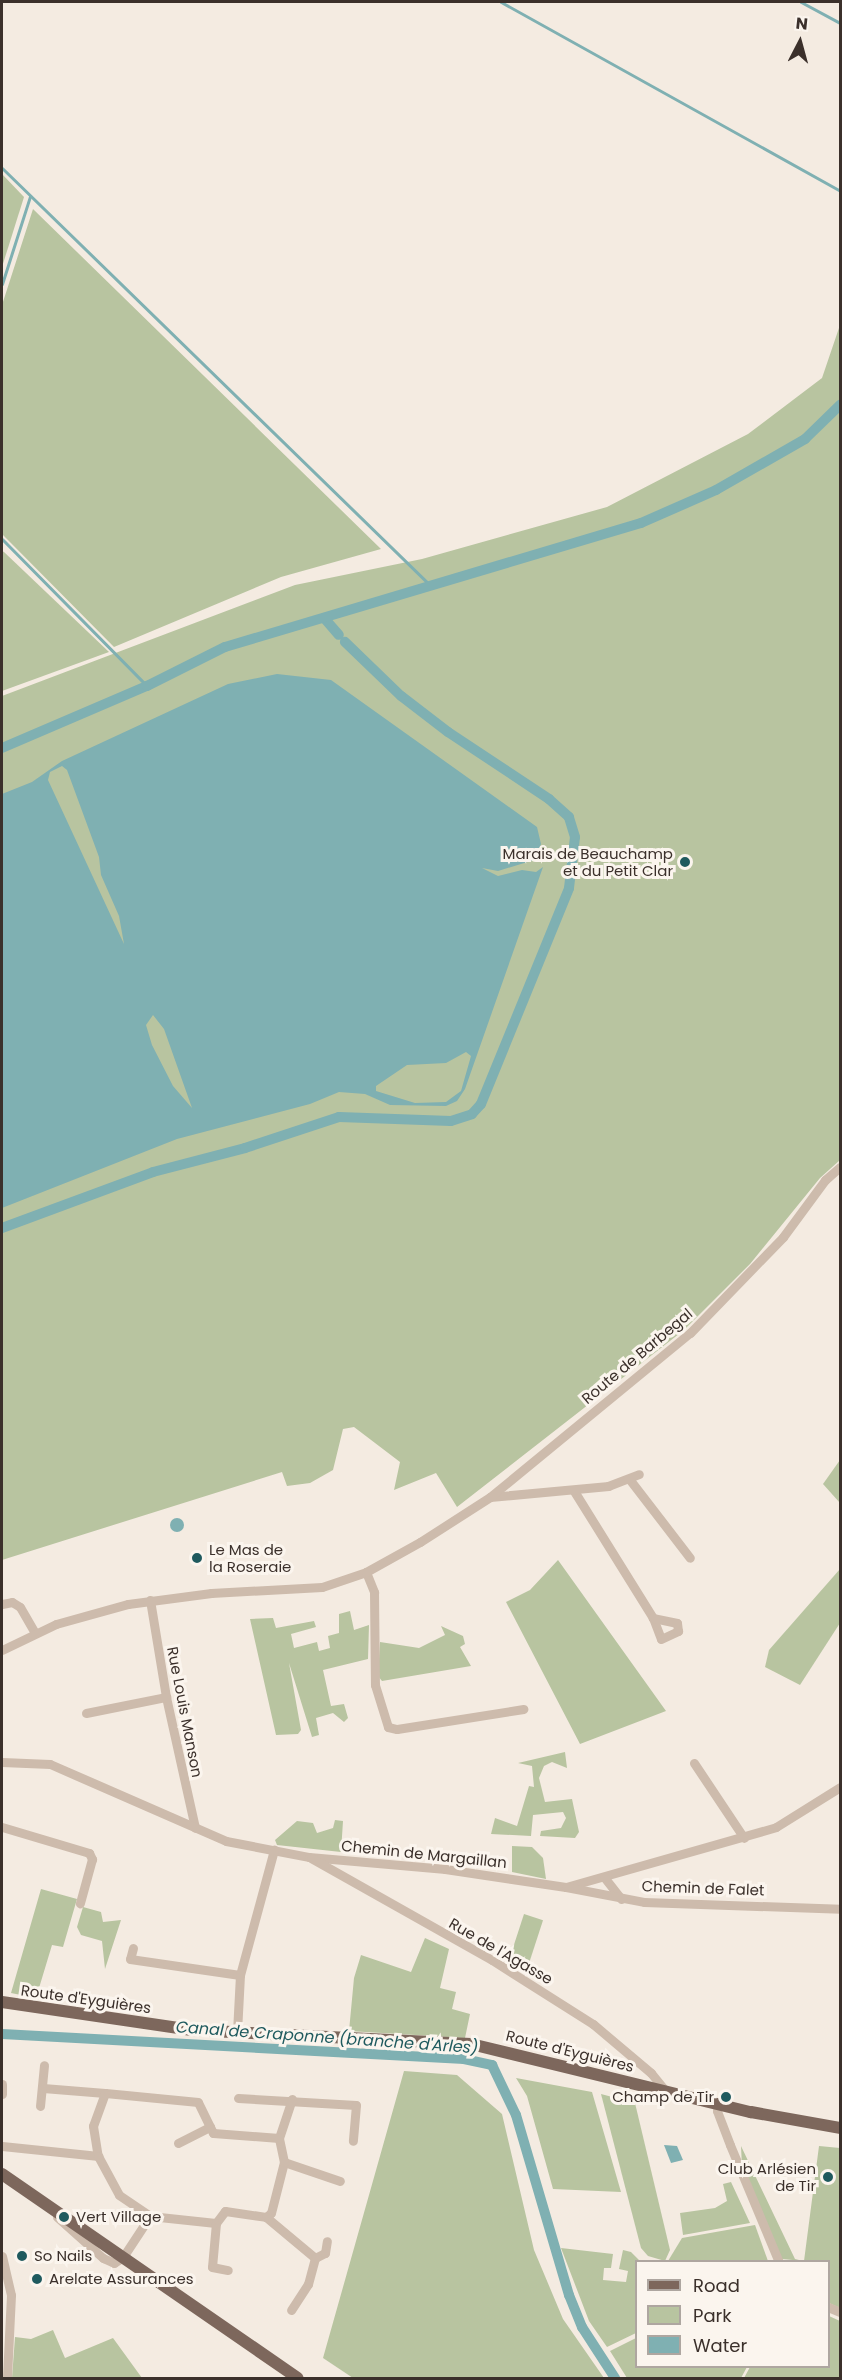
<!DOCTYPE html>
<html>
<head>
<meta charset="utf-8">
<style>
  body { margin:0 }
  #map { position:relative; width:842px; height:2380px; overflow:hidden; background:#f4ebe1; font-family:Poppins,sans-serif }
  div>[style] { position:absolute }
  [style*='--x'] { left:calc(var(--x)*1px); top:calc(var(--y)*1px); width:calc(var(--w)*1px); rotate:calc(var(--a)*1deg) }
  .green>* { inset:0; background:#b8c4a0; transform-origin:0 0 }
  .water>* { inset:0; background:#7fb0b2 }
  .round { border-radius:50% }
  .stream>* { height:3px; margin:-1.5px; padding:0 1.5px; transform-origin:1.5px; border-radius:1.5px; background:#7fb0b2 }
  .canal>* { height:10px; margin:-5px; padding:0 5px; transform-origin:5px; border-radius:5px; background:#7fb0b2 }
  .minor>* { height:9px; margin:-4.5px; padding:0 4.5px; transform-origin:4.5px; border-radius:4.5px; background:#cdbbac }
  .major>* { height:12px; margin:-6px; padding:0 6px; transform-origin:6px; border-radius:6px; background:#7d675c }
  .dots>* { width:16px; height:16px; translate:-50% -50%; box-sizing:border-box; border:3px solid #fbf5ee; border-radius:50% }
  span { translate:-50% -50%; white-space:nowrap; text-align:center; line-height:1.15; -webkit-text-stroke:6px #fbf5ee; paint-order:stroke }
  .poi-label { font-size:15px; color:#3b302b }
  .right { translate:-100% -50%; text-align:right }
  .left { translate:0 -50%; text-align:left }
  .street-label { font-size:15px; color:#3b302b }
  .water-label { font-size:16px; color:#1f5a5e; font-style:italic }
  .frame { position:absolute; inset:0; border:3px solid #3b302b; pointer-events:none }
  .legend { position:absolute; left:635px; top:2260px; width:195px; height:108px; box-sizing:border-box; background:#fbf5ee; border:2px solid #aea6a0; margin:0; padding:8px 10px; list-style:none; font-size:18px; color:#3b302b }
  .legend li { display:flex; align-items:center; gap:12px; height:30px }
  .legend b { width:30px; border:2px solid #aea6a0 }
  .north { position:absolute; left:770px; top:12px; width:60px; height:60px; -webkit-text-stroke:4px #fbf5ee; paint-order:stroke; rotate:6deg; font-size:16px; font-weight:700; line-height:24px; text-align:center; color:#3b302b }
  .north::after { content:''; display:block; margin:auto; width:21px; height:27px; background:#3b302b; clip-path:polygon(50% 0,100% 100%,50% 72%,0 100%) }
</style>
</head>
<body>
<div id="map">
  <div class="green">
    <div style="clip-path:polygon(2px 174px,24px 197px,2px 267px)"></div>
    <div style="clip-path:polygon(33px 209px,381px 549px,281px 577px,114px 647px,2px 534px,2px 305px)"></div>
    <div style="clip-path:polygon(840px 325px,840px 1160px,820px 1178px,750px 1264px,684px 1330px,457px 1507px,436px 1473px,394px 1490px,400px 1462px,354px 1427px,343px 1429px,333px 1470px,310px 1483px,287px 1486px,282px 1472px,2px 1560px,2px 696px,295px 585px,422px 559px,607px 507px,748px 434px,822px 378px)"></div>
    <div style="clip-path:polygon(2px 551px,4px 552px,109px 652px,2px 691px)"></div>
    <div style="clip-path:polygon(840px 1460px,840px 1503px,823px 1484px)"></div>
    <div style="clip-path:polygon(558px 1560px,666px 1711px,580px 1744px,506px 1602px,530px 1590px)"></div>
    <div style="clip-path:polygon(840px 1569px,840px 1623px,800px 1685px,765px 1667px,769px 1650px)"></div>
    <div style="clip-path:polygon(350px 1611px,354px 1630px,369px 1625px,368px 1659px,323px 1670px,331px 1706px,344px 1704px,348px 1718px,344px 1722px,333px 1713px,316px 1718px,319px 1735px,312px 1737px,289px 1663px,301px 1730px,298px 1734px,276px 1735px,250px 1619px,273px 1618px,276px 1628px,314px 1621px,316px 1627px,291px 1634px,294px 1648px,317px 1642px,319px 1651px,330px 1648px,328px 1636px,339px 1633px,339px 1614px)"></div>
    <div style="clip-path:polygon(441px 1626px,463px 1636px,465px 1644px,460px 1647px,471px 1666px,382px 1681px,378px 1676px,380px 1642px,419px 1648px,445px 1635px)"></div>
    <div style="clip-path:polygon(565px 1752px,567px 1768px,552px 1762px,544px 1766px,539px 1778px,545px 1802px,572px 1799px,579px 1832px,575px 1838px,540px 1836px,541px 1831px,561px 1828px,566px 1818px,563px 1812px,533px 1815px,531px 1836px,491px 1834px,495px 1818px,517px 1826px,529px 1786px,534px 1787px,532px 1766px,518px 1763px)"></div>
    <div style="clip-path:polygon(335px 1820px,343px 1821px,341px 1852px,277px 1845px,275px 1840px,297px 1821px,313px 1823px,317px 1833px,333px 1828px)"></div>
    <div style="clip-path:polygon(512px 1846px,532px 1847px,543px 1858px,546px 1879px,512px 1872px)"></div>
    <div style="clip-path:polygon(41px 1889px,77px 1899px,63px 1947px,52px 1945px,36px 1998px,11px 1993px)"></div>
    <div style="clip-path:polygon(83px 1907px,101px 1912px,103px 1922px,121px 1920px,105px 1969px,102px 1941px,81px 1935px,77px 1927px)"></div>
    <div style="left:524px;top:1914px;width:20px;height:44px;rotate:18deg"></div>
    <div style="clip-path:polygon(425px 1938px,449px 1949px,440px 1988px,456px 1992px,452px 2009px,470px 2014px,465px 2038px,349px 2031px,354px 1978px,361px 1955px,411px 1972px)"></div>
    <div style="clip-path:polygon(404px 2071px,457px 2075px,502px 2114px,534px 2250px,563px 2319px,604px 2378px,353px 2378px,323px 2358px)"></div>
    <div style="clip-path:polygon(516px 2078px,592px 2092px,621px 2192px,553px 2189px,527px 2096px)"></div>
    <div style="clip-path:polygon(601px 2094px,635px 2103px,670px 2250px,665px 2261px,648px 2256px,641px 2248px)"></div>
    <div style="clip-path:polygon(741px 2146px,795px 2259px,803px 2261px,782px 2259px,742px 2167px)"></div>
    <div style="clip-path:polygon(819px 2146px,840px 2148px,840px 2308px,829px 2303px,828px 2262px,804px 2261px)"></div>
    <div style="clip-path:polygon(731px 2182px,750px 2223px,683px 2235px,680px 2213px,715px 2208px,727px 2201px,723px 2184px)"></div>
    <div style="clip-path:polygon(755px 2225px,768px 2261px,668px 2261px,682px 2238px)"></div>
    <div style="clip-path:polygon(561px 2248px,613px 2254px,611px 2268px,604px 2268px,603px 2280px,626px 2282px,628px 2271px,619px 2269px,623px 2250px,631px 2252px,640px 2261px,636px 2262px,636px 2333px,607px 2347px,589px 2321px)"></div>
    <div style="clip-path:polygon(829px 2316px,840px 2321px,840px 2378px,744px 2378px,750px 2367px,828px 2366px)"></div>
    <div style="clip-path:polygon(53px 2330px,65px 2358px,113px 2338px,142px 2378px,12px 2378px,15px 2337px,31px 2339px)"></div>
    <div style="clip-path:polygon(636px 2338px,636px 2366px,747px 2367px,741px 2378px,627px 2378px,610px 2351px)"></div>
  </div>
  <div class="water">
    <div style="clip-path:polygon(evenodd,277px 674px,331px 680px,537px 827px,541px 844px,534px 860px,498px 871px,482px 868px,498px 876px,522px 870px,536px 872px,543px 867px,465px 1089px,457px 1101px,446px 1106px,390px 1105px,365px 1094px,339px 1092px,310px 1104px,177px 1139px,2px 1208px,2px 794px,32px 782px,62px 761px,228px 684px,277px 674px,62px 766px,67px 770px,99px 857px,101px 875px,119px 916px,124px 944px,48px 780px,50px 772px,62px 766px,277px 674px,153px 1015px,164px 1029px,192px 1108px,173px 1086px,152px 1045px,146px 1025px,153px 1015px,277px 674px,466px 1052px,471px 1056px,461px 1091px,446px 1102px,415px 1103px,376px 1091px,376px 1086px,407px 1065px,446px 1063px,466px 1052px)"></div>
    <div class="round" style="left:170px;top:1518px;width:14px;height:14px"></div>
    <div style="clip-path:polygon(664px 2145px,677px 2146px,683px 2160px,671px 2163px)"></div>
  </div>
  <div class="stream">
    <div style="--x:501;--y:2;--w:388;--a:29.1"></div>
    <div style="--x:801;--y:2;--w:44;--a:28.3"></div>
    <div style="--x:2;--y:168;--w:599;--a:44.26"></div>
    <div style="--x:2;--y:284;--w:92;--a:-72.3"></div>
    <div style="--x:2;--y:539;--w:206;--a:45.4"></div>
  </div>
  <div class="canal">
    <div style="--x:325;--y:619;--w:21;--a:49"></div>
    <div style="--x:2;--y:748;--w:158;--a:-23.2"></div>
    <div style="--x:147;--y:686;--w:87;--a:-26.6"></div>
    <div style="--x:225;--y:647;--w:434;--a:-16.6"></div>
    <div style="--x:641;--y:523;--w:82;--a:-23.7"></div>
    <div style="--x:716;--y:490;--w:103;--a:-29.8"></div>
    <div style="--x:805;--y:439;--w:49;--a:-44.2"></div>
    <div style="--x:2;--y:1228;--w:161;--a:-20.3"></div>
    <div style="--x:153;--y:1172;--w:95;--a:-14.6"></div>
    <div style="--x:245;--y:1148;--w:99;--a:-18.3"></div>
    <div style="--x:339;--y:1117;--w:112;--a:2"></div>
    <div style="--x:451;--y:1121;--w:22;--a:-18"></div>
    <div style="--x:472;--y:1114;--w:13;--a:-48"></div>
    <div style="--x:481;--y:1104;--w:233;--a:-67.8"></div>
    <div style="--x:569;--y:888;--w:51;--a:-83.3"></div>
    <div style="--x:575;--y:837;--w:21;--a:-107"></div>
    <div style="--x:569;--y:817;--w:27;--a:-138"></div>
    <div style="--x:549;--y:799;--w:121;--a:-146.4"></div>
    <div style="--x:448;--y:732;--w:59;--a:-142.5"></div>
    <div style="--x:401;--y:696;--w:78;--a:-136"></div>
    <div style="--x:2;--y:2034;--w:463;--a:3.1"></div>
    <div style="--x:464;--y:2059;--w:29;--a:12"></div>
    <div style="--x:492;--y:2065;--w:55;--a:64.4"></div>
    <div style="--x:516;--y:2115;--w:188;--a:73.6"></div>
    <div style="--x:569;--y:2295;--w:35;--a:68"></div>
    <div style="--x:582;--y:2327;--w:61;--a:57.1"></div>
  </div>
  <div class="minor">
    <div style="--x:630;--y:1480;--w:98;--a:52.4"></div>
    <div style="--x:574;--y:1491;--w:150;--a:58.1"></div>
    <div style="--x:653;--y:1618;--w:22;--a:69"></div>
    <div style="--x:661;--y:1639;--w:19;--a:-25"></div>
    <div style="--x:678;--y:1631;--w:8;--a:-97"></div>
    <div style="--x:677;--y:1623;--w:25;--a:-168"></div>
    <div style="--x:490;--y:1497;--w:119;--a:-5.3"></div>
    <div style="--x:608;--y:1486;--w:33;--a:-21"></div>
    <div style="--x:366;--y:1572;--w:22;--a:68"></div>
    <div style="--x:374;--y:1592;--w:93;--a:89.4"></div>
    <div style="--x:375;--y:1685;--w:44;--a:72.8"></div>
    <div style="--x:388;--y:1727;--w:9;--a:13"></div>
    <div style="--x:397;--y:1729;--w:128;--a:-9"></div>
    <div style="--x:150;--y:1600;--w:98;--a:80.6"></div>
    <div style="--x:166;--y:1697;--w:134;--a:77.5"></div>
    <div style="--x:2;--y:1604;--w:10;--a:-11"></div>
    <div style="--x:12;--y:1602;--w:9;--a:32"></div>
    <div style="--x:20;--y:1607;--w:30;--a:60"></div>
    <div style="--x:2;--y:1650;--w:60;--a:-25.7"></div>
    <div style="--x:56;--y:1624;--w:75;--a:-15.5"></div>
    <div style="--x:128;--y:1604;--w:84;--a:-7.5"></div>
    <div style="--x:211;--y:1593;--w:111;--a:-3.1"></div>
    <div style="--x:322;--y:1587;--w:46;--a:-18.8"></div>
    <div style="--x:366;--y:1572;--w:62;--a:-29.1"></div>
    <div style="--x:420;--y:1542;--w:83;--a:-32.7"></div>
    <div style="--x:490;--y:1497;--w:259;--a:-39.4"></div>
    <div style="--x:690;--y:1333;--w:134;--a:-45.9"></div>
    <div style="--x:783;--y:1237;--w:71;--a:-53.6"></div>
    <div style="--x:825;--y:1180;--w:20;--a:-41"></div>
    <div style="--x:86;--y:1713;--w:82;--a:-11.3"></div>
    <div style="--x:2;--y:1762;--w:48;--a:2.4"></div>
    <div style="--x:50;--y:1764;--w:192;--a:23.6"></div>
    <div style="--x:226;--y:1841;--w:85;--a:10.9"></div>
    <div style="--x:309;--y:1857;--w:137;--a:5"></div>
    <div style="--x:445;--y:1869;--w:122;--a:8.5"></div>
    <div style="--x:566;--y:1887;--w:218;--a:-15.9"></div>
    <div style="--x:776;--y:1827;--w:75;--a:-32"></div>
    <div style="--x:694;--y:1763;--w:90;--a:56.3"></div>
    <div style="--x:2;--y:1827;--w:91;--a:16.6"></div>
    <div style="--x:89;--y:1853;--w:7;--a:63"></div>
    <div style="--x:92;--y:1859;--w:46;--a:105.3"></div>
    <div style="--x:311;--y:1858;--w:208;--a:29.4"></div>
    <div style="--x:492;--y:1960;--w:120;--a:32.4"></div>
    <div style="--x:593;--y:2024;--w:76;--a:40.2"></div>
    <div style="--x:651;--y:2073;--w:21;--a:51"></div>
    <div style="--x:604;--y:1877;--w:28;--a:52"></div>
    <div style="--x:566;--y:1887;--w:79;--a:10.9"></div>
    <div style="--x:644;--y:1902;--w:196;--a:2"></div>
    <div style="--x:133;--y:1948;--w:11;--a:105"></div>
    <div style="--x:130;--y:1959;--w:111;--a:8.3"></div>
    <div style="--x:237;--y:2032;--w:57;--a:-87"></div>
    <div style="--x:240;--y:1975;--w:130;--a:-74.8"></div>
    <div style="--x:2;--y:2084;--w:10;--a:90"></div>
    <div style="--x:43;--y:2088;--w:62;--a:4.6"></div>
    <div style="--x:238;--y:2098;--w:118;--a:3.4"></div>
    <div style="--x:356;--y:2105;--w:36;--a:95"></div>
    <div style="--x:719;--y:2103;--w:8;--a:104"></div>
    <div style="--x:717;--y:2111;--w:36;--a:69"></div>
    <div style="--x:730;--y:2145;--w:127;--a:67.3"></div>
    <div style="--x:40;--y:2106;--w:41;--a:-84.4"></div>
    <div style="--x:279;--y:2138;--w:41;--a:-71.6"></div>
    <div style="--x:178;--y:2143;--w:36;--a:-27"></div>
    <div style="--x:2;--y:2146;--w:97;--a:5.9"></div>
    <div style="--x:284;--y:2162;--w:59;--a:18.7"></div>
    <div style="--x:57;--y:2217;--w:62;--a:41.7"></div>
    <div style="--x:103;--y:2258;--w:12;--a:24"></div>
    <div style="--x:114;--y:2263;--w:11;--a:-34"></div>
    <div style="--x:123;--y:2257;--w:49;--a:-56.6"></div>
    <div style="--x:150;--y:2216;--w:66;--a:6.1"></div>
    <div style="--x:216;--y:2223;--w:15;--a:-53"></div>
    <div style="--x:225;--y:2211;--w:41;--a:8.3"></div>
    <div style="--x:266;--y:2217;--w:6;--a:-39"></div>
    <div style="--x:271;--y:2213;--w:53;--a:-75.7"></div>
    <div style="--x:284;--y:2162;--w:25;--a:-102"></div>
    <div style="--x:279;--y:2138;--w:66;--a:-175.7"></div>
    <div style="--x:213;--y:2133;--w:34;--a:-116"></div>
    <div style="--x:198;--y:2102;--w:93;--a:-174.5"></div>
    <div style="--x:105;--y:2093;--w:35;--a:110"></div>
    <div style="--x:93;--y:2126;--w:30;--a:81"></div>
    <div style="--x:98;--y:2156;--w:44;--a:61.7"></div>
    <div style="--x:119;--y:2195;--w:37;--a:34"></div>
    <div style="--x:266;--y:2217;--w:64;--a:39.9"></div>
    <div style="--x:315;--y:2258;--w:27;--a:105"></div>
    <div style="--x:308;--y:2284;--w:31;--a:123"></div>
    <div style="--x:216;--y:2223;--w:44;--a:95.2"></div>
    <div style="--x:212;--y:2267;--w:16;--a:11"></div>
    <div style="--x:2;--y:2256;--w:40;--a:77"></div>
    <div style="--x:11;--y:2295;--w:83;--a:92.8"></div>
    <div style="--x:315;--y:2258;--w:11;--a:-27"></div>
    <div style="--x:325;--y:2253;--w:12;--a:-81"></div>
    <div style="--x:828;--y:2307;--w:13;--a:23"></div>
  </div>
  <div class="major">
    <div style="--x:2;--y:2002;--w:192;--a:8.4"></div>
    <div style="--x:192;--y:2030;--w:279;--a:2.9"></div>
    <div style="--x:471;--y:2044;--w:288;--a:13.7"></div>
    <div style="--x:751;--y:2112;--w:90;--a:10.2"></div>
    <div style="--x:2;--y:2174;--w:359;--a:34.6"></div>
  </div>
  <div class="dots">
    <div style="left:685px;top:862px;background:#1f5a5e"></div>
    <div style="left:197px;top:1558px;background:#1f5a5e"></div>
    <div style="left:726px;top:2097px;background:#1f5a5e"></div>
    <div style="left:828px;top:2177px;background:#1f5a5e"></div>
    <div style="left:64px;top:2217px;background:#1f5a5e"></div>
    <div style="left:22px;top:2256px;background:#1f5a5e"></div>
    <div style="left:37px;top:2279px;background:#1f5a5e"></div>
  </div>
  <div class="poi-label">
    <span class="right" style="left:673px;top:862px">Marais de Beauchamp<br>et du Petit Clar</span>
    <span class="left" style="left:209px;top:1558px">Le Mas de<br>la Roseraie</span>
    <span class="right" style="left:714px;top:2097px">Champ de Tir</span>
    <span class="right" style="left:816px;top:2177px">Club Arlésien<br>de Tir</span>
    <span class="left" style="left:76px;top:2217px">Vert Village</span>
    <span class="left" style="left:34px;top:2256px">So Nails</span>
    <span class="left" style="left:49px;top:2279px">Arelate Assurances</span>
  </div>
  <div class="street-label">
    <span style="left:637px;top:1356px;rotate:-40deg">Route de Barbegal</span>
    <span style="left:185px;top:1712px;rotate:79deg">Rue Louis Manson</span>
    <span style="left:424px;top:1854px;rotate:6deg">Chemin de Margaillan</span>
    <span style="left:703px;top:1888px;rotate:2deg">Chemin de Falet</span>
    <span style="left:501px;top:1951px;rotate:30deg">Rue de l'Agasse</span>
    <span style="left:86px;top:1999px;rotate:8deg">Route d'Eyguières</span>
    <span style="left:570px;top:2051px;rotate:14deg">Route d'Eyguières</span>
  </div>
  <div class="water-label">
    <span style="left:327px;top:2038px;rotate:4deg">Canal de Craponne (branche d'Arles)</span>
  </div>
  <div class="frame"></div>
  <ul class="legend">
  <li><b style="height:8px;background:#7d675c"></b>Road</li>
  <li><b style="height:16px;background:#b8c4a0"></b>Park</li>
  <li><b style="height:16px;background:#7fb0b2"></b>Water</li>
  </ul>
  <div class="north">N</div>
</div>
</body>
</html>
